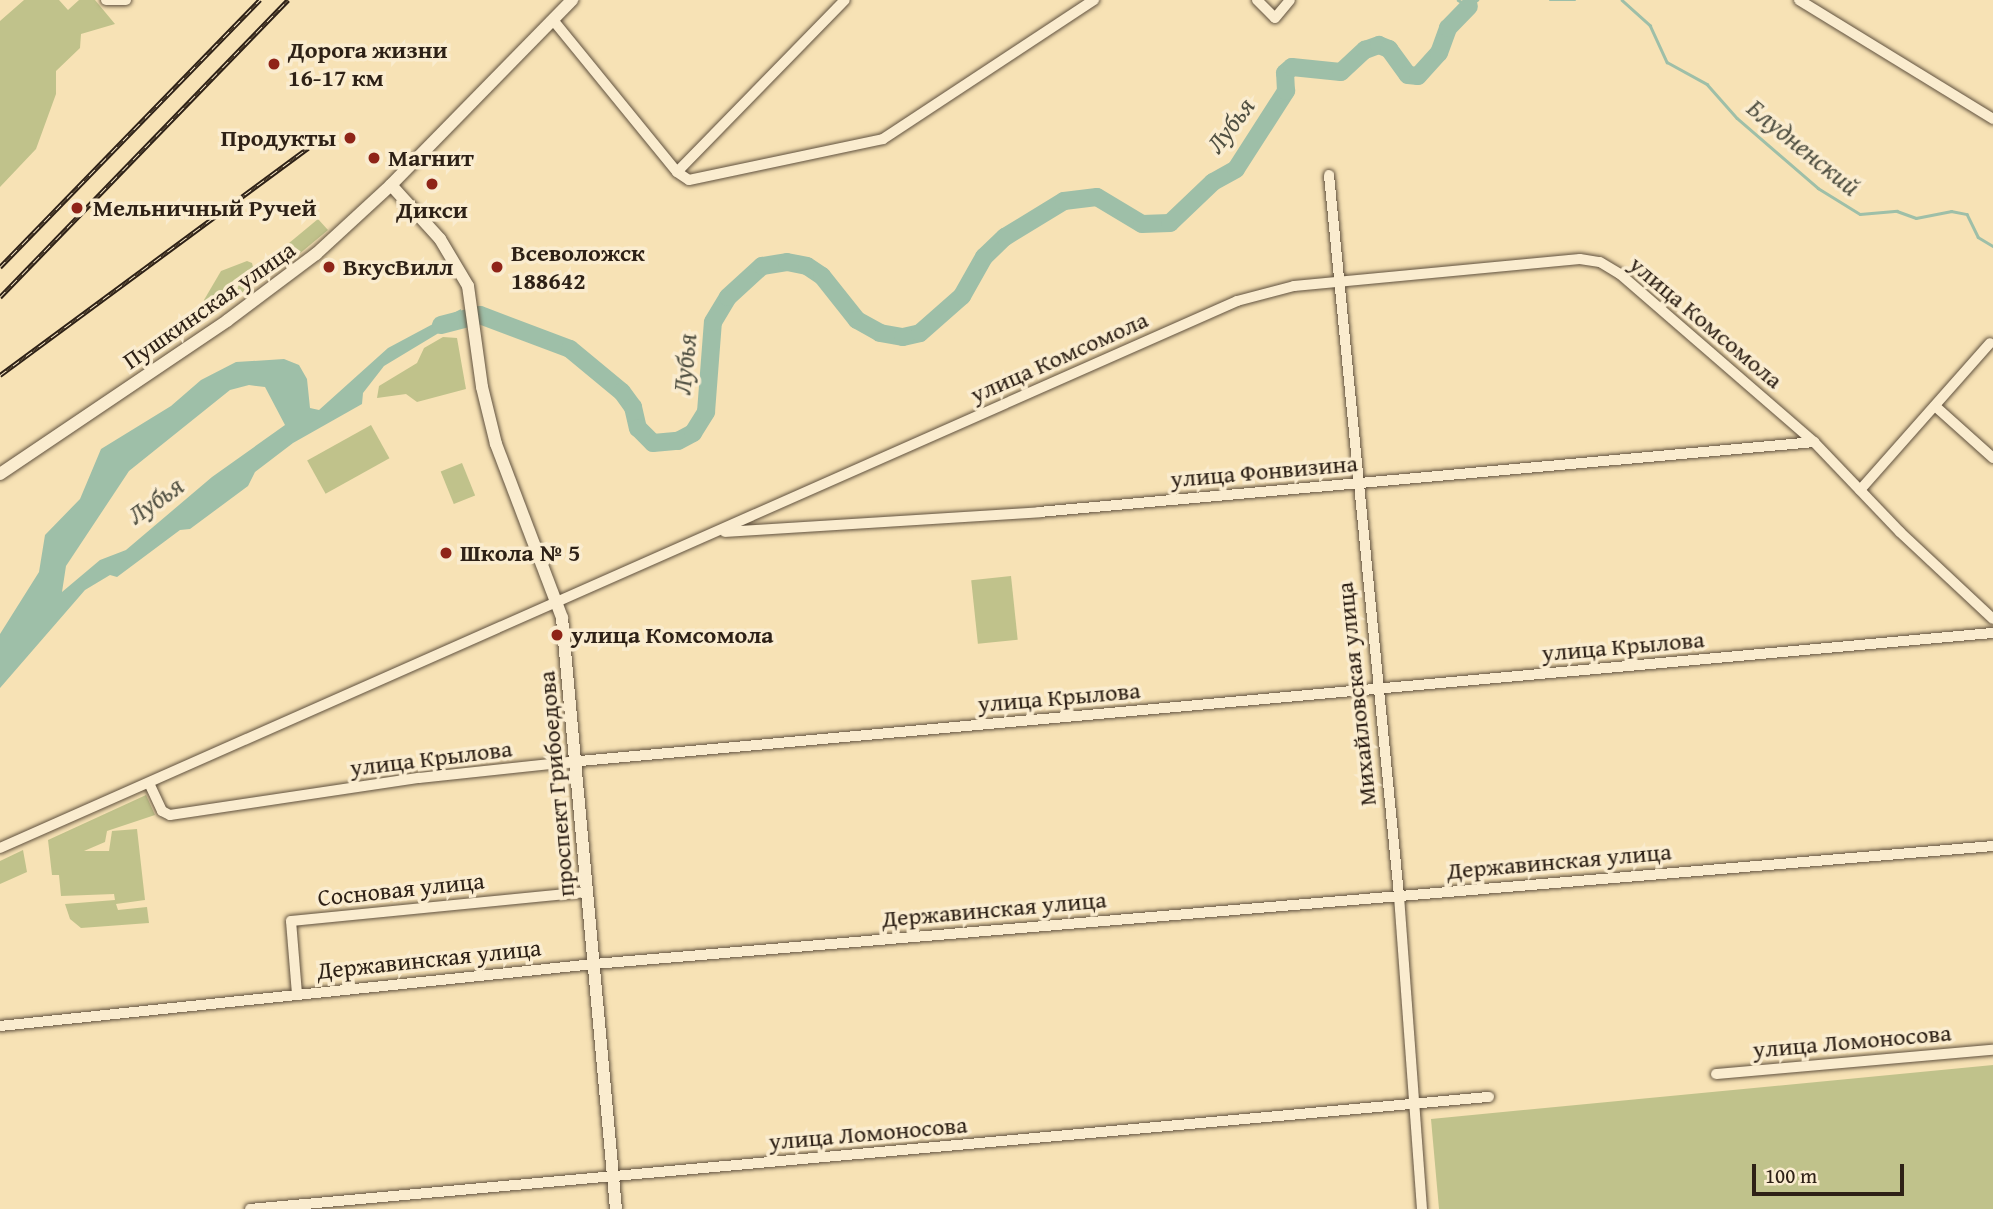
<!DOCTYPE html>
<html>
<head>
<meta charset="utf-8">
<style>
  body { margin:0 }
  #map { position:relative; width:1993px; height:1209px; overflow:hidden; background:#f7e2b5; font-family:"Gentium Book Plus",serif }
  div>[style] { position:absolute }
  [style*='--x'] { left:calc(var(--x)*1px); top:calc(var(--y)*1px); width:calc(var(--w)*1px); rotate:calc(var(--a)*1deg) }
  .green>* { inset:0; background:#c0c28b; transform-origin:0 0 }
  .water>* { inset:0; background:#9ebfa8 }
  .stream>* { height:2.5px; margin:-1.25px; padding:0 1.25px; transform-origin:1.25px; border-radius:1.25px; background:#9ebfa8 }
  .river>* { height:18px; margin:-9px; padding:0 9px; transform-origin:9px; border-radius:9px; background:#9ebfa8 }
  .roads { filter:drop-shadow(0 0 2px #60513e) drop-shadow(0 0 2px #60513e) }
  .minor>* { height:10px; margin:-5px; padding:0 5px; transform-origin:5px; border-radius:5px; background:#faeccf }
  .tertiary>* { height:12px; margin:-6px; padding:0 6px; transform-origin:6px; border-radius:6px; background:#faeccf }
  .rail>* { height:5px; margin-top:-2.5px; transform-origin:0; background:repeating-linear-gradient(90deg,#faeccf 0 8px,#2e2116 0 16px); box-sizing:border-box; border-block:2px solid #2e2116 }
  .dots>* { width:19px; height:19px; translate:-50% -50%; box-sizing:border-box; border:4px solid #faeccf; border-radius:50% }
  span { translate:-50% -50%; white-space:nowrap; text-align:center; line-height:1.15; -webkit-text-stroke:7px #faeccf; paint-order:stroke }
  .poi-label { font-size:24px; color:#2e2116; font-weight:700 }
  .left { translate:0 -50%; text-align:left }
  .right { translate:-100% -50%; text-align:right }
  .street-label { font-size:24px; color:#2e2116 }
  .water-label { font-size:26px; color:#505042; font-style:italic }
  .scale { position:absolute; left:1752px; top:1164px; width:152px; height:32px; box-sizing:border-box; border:4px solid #2e2116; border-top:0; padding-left:9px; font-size:21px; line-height:24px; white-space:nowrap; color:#2e2116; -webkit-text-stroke:5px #faeccf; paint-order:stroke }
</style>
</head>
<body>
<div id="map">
  <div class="green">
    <div style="clip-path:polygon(24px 0,59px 0,68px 10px,79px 0,95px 0,115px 24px,81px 34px,80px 48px,56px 71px,56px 94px,36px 149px,0 187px,0 21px)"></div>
    <div style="clip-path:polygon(318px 219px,328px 230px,298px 255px,289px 250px,278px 257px,277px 253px)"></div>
    <div style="clip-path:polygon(247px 261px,252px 263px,256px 279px,252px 287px,206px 313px,204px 300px,221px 271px)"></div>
    <div style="clip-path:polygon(443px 337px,457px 338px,466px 389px,417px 402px,406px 394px,377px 398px,379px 386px,417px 363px,424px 348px)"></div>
    <div style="left:371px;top:425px;width:38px;height:73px;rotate:61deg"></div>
    <div style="left:462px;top:463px;width:35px;height:23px;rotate:68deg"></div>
    <div style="left:1011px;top:576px;width:64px;height:40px;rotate:84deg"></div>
    <div style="clip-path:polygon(146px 795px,155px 815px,107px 831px,105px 842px,84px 851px,109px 851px,112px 831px,137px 829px,145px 900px,116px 904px,118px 910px,147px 907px,149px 923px,81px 928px,70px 919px,65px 904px,115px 900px,114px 894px,61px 896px,59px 875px,52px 875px,48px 840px)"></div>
    <div style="clip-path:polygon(23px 850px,27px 872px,0 884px,0 861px)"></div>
    <div style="clip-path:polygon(1993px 1065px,1993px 1209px,1439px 1209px,1431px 1119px)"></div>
  </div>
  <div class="water">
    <div style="clip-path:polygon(evenodd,461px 309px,463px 326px,442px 331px,384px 366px,363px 393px,362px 404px,293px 443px,255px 472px,248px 486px,190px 529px,180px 530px,117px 577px,110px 575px,85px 590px,0 688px,0 634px,39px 572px,45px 535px,80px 499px,101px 449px,171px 406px,201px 380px,236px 362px,284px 359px,299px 365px,307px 379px,310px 408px,319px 410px,388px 348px,461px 309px,249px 385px,265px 387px,285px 425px,212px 477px,126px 550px,100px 560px,62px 592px,66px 566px,129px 471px,230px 390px,249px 385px)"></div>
  </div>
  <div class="stream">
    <div style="--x:1458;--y:0;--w:13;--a:29"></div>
    <div style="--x:1469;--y:6;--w:10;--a:-37"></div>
    <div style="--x:1550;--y:0;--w:25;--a:0"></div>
    <div style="--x:1622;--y:0;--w:38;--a:42"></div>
    <div style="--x:1650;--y:25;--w:41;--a:65.3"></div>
    <div style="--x:1667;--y:62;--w:46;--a:28.8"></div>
    <div style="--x:1707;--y:84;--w:45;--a:48.6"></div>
    <div style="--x:1737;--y:118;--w:107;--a:40.8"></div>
    <div style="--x:1818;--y:188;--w:49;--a:31.8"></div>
    <div style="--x:1860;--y:214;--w:37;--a:-5"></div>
    <div style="--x:1897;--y:211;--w:20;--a:20"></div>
    <div style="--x:1916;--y:218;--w:36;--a:-11"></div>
    <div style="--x:1951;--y:211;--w:16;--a:11"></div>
    <div style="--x:1967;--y:214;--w:25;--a:64"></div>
    <div style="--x:1978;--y:237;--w:17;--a:31"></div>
  </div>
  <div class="river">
    <div style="--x:441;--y:325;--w:40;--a:-14.4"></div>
    <div style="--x:480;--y:315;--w:96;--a:20.7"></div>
    <div style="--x:570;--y:349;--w:67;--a:39.6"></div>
    <div style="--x:622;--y:392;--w:19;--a:54"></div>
    <div style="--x:633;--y:407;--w:22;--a:77"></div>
    <div style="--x:638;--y:428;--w:21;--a:45"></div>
    <div style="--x:653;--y:443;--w:25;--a:-5"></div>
    <div style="--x:678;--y:441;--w:17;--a:-28"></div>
    <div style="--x:693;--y:433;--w:25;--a:-58"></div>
    <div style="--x:706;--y:412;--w:90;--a:-85.6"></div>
    <div style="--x:713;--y:322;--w:29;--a:-59"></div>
    <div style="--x:728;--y:297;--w:46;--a:-42.4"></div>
    <div style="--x:762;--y:266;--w:25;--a:-9"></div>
    <div style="--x:787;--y:262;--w:20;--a:11"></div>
    <div style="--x:807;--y:266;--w:18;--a:34"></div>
    <div style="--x:822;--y:276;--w:56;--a:51.5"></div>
    <div style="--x:857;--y:320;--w:26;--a:29"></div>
    <div style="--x:880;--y:333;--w:23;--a:10"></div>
    <div style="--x:903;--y:337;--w:17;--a:-13"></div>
    <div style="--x:920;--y:333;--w:56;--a:-41.4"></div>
    <div style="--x:962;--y:296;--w:45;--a:-60.6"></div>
    <div style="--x:984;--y:257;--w:29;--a:-44"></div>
    <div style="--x:1005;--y:237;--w:69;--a:-31.4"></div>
    <div style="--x:1064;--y:201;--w:33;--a:-7"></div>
    <div style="--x:1097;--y:197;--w:52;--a:31"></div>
    <div style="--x:1142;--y:224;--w:28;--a:-2"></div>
    <div style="--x:1170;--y:223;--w:59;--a:-43.6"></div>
    <div style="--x:1213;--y:182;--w:26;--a:-29"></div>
    <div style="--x:1236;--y:169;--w:93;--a:-57.3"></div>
    <div style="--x:1286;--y:91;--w:18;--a:-93"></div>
    <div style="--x:1285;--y:73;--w:9;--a:-41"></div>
    <div style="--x:1292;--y:67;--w:49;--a:5.8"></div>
    <div style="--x:1341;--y:72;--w:33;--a:-43"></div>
    <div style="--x:1365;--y:50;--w:15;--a:-20"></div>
    <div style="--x:1379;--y:45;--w:11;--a:22"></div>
    <div style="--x:1389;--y:49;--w:32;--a:54"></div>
    <div style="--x:1408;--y:75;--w:10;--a:6"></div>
    <div style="--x:1418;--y:76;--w:31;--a:-48"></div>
    <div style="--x:1439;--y:53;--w:27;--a:-70"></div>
    <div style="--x:1448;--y:28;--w:30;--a:-46"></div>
  </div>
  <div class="roads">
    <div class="minor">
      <div style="--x:106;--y:0;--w:20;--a:0"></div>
      <div style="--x:1257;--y:0;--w:25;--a:45"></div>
      <div style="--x:1275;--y:18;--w:23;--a:-50"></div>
      <div style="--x:1799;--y:0;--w:228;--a:31.5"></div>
      <div style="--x:553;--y:20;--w:196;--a:50.8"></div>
      <div style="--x:677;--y:172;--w:14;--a:34"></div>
      <div style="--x:689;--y:180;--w:198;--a:-11.9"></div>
      <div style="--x:883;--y:139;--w:253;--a:-33.4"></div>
      <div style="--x:677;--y:172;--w:240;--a:-45.7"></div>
      <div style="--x:1329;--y:175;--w:724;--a:84.45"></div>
      <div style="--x:1399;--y:896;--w:314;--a:85.8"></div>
      <div style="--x:1935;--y:406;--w:78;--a:41.9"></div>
      <div style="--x:1860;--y:490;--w:196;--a:-48.5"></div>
      <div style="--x:725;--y:532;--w:315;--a:-3.6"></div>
      <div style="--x:1039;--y:512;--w:778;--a:-5.16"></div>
      <div style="--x:149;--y:783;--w:31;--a:65"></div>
      <div style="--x:162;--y:811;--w:9;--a:27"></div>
      <div style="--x:170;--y:815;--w:252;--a:-8.5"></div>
      <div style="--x:419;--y:778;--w:151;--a:-6.1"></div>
      <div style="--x:569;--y:762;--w:1430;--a:-5.18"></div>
      <div style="--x:0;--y:848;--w:1353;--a:-23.85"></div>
      <div style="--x:1237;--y:301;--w:59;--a:-14.7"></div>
      <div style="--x:1294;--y:286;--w:287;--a:-5.4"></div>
      <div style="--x:1580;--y:259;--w:20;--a:9"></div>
      <div style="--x:1600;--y:262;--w:23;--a:31"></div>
      <div style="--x:1620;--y:274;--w:257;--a:40.9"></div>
      <div style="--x:1814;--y:442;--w:124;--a:46.3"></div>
      <div style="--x:1900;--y:532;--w:127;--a:43.1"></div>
      <div style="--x:297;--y:994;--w:73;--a:-94.7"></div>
      <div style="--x:291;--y:921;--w:297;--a:-5.6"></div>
      <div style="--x:0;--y:1026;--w:597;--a:-5.96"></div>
      <div style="--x:594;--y:964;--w:1404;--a:-4.82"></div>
      <div style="--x:1716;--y:1074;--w:278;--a:-5"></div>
      <div style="--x:250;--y:1209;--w:1244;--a:-5.17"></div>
    </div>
    <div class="tertiary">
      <div style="--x:391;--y:185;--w:73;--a:47.8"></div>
      <div style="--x:440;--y:239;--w:55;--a:59.2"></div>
      <div style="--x:468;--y:286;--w:102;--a:82.1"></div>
      <div style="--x:482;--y:387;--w:59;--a:76.2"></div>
      <div style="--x:496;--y:444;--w:186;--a:69.2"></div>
      <div style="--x:562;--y:618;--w:593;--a:84.78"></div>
      <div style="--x:0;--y:474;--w:275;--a:-34"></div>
      <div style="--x:228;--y:320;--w:110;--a:-36.9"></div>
      <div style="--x:316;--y:254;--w:102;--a:-42.6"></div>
      <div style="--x:391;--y:185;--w:259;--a:-45.6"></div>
    </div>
  </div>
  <div class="rail">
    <div style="--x:0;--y:267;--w:373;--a:-45.8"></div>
    <div style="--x:0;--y:297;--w:414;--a:-45.9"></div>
    <div style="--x:0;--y:375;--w:383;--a:-36.4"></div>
  </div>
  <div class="dots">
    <div style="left:274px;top:64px;background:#8f2418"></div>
    <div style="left:350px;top:138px;background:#8f2418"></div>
    <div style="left:374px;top:158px;background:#8f2418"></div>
    <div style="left:432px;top:184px;background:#8f2418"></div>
    <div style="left:77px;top:208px;background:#8f2418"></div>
    <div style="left:329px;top:267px;background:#8f2418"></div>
    <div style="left:497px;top:267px;background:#8f2418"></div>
    <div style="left:446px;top:553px;background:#8f2418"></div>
    <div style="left:557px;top:635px;background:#8f2418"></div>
  </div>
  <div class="poi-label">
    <span class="left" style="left:288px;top:64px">Дорога жизни<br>16-17 км</span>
    <span class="right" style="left:336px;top:138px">Продукты</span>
    <span class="left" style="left:388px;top:158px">Магнит</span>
    <span class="left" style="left:93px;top:208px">Мельничный Ручей</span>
    <span style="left:432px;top:210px">Дикси</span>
    <span class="left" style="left:511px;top:267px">Всеволожск<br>188642</span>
    <span class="left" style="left:343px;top:267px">ВкусВилл</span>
    <span class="left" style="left:460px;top:553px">Школа № 5</span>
    <span class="left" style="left:571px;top:635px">улица Комсомола</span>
  </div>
  <div class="street-label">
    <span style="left:209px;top:305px;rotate:-35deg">Пушкинская улица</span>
    <span style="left:1706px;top:322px;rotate:40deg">улица Комсомола</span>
    <span style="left:1059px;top:357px;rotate:-24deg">улица Комсомола</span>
    <span style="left:1264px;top:471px;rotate:-5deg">улица Фонвизина</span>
    <span style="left:1623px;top:646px;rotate:-5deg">улица Крылова</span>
    <span style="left:1356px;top:694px;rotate:-96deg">Михайловская улица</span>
    <span style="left:1059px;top:697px;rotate:-5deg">улица Крылова</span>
    <span style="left:431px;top:758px;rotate:-7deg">улица Крылова</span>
    <span style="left:556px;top:784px;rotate:-95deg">проспект Грибоедова</span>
    <span style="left:1559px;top:861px;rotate:-5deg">Державинская улица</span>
    <span style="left:401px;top:889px;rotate:-6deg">Сосновая улица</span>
    <span style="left:994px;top:909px;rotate:-5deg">Державинская улица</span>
    <span style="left:429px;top:959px;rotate:-6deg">Державинская улица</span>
    <span style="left:1852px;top:1041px;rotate:-5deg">улица Ломоносова</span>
    <span style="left:868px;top:1133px;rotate:-5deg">улица Ломоносова</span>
  </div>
  <div class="water-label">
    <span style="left:1230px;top:125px;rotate:-53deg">Лубья</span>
    <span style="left:1804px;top:147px;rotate:39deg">Блудненский</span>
    <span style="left:684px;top:364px;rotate:-85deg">Лубья</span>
    <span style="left:155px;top:500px;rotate:-36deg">Лубья</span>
  </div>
  <div class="scale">100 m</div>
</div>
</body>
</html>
